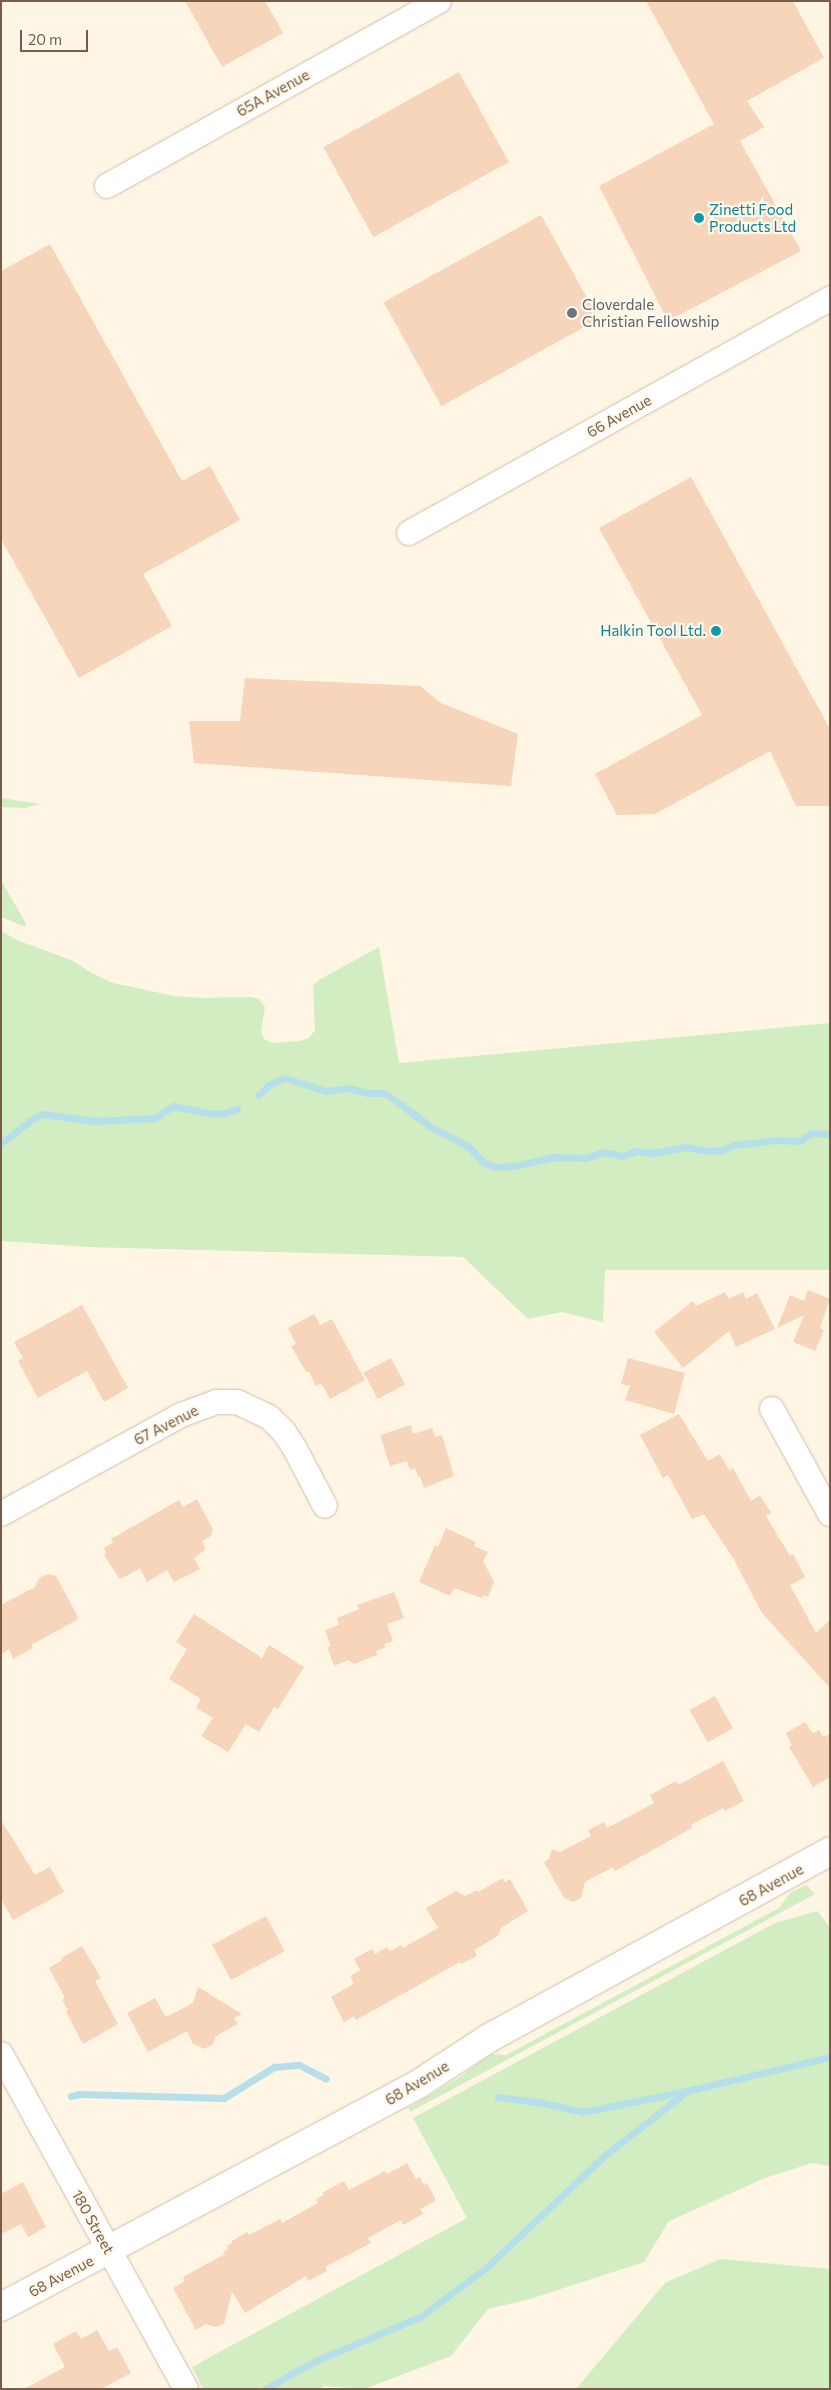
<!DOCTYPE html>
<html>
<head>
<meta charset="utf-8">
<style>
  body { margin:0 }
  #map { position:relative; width:831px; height:2390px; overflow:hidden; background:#fef5e4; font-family:Commissioner,sans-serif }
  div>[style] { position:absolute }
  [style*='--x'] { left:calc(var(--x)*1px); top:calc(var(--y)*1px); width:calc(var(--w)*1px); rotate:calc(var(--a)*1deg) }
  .green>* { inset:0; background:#d1edc1 }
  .stream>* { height:7px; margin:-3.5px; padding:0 3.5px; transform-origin:3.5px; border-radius:3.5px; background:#b7dfe9 }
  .building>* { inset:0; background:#f6d5ba; transform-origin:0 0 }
  .roads { filter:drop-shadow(0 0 1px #d0bda9) drop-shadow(0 0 1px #d0bda9) }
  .street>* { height:24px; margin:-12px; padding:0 12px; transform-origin:12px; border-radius:12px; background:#fff }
  .secondary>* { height:28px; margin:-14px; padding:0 14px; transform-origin:14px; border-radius:14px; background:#fff }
  .dots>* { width:14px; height:14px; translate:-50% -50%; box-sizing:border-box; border:2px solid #fff9ec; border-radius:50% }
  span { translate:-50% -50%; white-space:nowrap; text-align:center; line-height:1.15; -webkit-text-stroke:4.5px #fff9ec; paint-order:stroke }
  .street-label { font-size:15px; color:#795c47 }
  .culture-label { font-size:15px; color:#0d838f }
  .left { translate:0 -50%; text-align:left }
  .right { translate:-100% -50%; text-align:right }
  .worship-label { font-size:15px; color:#5b616d }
  .frame { position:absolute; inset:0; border:2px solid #795c47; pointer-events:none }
  .scale { position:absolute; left:20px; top:30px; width:68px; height:22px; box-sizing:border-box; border:2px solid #795c47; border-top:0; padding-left:6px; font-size:15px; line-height:18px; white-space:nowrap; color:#795c47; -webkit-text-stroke:4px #fff9ec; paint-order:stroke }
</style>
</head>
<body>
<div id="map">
  <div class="green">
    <div style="clip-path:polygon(1px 798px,40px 804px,24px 808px,1px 807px)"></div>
    <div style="clip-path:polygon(1px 880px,25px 922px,26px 927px,1px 917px)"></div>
    <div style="clip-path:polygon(1px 931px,19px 941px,71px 960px,92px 973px,113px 983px,174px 996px,201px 998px,251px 997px,259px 999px,265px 1007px,261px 1032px,264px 1039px,272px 1043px,300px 1041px,309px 1038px,315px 1030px,313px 986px,319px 980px,379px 947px,399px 1063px,830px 1023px,830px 1270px,605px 1270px,603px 1322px,562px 1312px,528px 1319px,463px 1257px,89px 1247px,1px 1241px)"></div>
    <div style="clip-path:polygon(806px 1885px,815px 1894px,410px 2112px,408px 2108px,457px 2079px,491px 2054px,506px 2055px,779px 1908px,790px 1893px)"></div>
    <div style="clip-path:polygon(817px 1911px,830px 1927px,830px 2166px,812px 2163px,765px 2178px,669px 2221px,644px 2262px,530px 2299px,488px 2309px,451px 2356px,364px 2389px,324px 2386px,320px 2389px,203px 2389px,192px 2367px,467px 2218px,413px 2118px,775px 1923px)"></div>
    <div style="clip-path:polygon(720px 2259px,830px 2269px,830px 2389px,576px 2389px,665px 2283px)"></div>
  </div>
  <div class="stream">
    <div style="--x:258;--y:1095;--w:15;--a:-42"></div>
    <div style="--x:269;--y:1085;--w:17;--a:-25"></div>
    <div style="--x:284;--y:1078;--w:44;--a:17.2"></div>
    <div style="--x:326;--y:1091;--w:22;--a:-8"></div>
    <div style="--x:348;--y:1088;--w:20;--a:15"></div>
    <div style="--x:367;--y:1093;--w:18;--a:0"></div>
    <div style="--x:385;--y:1093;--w:57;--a:36.5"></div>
    <div style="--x:431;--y:1127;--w:43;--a:27.8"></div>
    <div style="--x:469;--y:1147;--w:21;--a:47"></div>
    <div style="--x:483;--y:1162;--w:12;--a:24"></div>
    <div style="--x:494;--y:1167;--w:21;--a:-3"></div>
    <div style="--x:515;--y:1166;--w:40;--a:-13"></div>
    <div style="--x:554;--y:1157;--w:32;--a:2"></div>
    <div style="--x:586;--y:1158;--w:18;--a:-19"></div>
    <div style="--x:603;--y:1152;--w:20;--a:11"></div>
    <div style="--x:623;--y:1156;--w:14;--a:-21"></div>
    <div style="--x:636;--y:1151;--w:17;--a:7"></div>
    <div style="--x:653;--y:1153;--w:33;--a:-11"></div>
    <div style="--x:685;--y:1147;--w:22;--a:10"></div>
    <div style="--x:707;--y:1151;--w:14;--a:-4"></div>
    <div style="--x:721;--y:1150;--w:15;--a:-20"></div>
    <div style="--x:735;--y:1145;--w:38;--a:-7"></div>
    <div style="--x:773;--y:1140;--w:27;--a:2"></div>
    <div style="--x:800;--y:1141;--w:14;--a:-34"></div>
    <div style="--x:812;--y:1133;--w:18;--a:3"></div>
    <div style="--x:1;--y:1143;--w:38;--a:-37"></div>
    <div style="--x:31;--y:1120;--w:13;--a:-27"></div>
    <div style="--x:43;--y:1114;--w:52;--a:7.7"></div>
    <div style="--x:95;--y:1121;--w:60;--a:-2.9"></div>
    <div style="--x:155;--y:1118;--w:22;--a:-34"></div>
    <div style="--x:173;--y:1106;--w:42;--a:11"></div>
    <div style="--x:214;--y:1114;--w:12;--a:-5"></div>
    <div style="--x:226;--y:1113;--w:12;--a:-20"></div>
    <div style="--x:71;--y:2096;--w:9;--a:-13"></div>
    <div style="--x:80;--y:2094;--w:144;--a:1.6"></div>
    <div style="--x:224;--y:2098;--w:59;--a:-31.8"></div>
    <div style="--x:274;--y:2067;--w:25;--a:-5"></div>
    <div style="--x:299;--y:2065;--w:30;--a:27"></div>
    <div style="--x:498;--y:2097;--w:40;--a:7.1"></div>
    <div style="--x:538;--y:2102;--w:46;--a:12.5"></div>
    <div style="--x:583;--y:2112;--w:106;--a:-11.4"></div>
    <div style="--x:687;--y:2091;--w:147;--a:-13.4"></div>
    <div style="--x:265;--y:2389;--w:55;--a:-29.4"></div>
    <div style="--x:313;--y:2362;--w:116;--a:-22.8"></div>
    <div style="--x:420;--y:2317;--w:84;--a:-36.7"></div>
    <div style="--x:487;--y:2267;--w:161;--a:-43.5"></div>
    <div style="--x:604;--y:2156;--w:105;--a:-38.1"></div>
  </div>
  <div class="building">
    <div style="clip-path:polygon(185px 1px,265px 1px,283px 33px,222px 67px)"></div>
    <div style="clip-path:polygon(646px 1px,793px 1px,824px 58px,747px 101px,764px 127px,740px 141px,801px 251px,668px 321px,599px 186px,714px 124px)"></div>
    <div style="left:459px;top:72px;width:103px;height:155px;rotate:61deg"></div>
    <div style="left:541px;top:215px;width:119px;height:180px;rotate:61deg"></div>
    <div style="clip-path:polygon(50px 244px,182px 481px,210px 466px,240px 520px,143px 574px,172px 626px,79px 678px,1px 539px,1px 271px)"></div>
    <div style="clip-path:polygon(691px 477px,830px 729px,830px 806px,796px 806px,770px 751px,655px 814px,617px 815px,595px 774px,702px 715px,599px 528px)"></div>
    <div style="clip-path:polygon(245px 678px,420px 686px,441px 703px,518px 734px,511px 786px,194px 763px,189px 721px,240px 721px)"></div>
    <div style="clip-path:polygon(808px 1290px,830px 1299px,820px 1328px,824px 1330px,815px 1351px,793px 1342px,804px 1315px,777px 1328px,790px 1295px,804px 1301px)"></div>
    <div style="clip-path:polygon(725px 1292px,729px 1299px,743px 1292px,746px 1299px,757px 1293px,775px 1329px,736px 1347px,729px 1331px,683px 1368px,654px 1332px,693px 1301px,696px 1306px)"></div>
    <div style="clip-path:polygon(82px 1305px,128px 1388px,104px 1402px,87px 1371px,38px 1398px,18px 1361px,23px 1358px,14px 1342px)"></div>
    <div style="clip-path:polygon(314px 1314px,320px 1325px,332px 1319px,365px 1380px,330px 1399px,321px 1383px,316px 1386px,309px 1372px,306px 1372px,291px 1346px,296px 1344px,288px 1328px)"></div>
    <div style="left:391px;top:1358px;width:30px;height:31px;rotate:62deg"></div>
    <div style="clip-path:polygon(628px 1358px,685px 1373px,674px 1414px,625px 1400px,630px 1386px,621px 1384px)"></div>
    <div style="clip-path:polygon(679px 1414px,708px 1461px,720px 1454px,729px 1470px,733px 1468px,751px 1501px,760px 1495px,771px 1513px,766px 1516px,790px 1556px,793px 1554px,805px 1577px,790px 1585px,816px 1633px,830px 1620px,830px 1688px,762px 1613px,733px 1558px,704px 1514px,692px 1519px,668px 1475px,663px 1478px,640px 1435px)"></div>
    <div style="clip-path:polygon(411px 1425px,413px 1434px,432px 1428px,435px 1437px,442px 1435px,454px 1476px,424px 1488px,420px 1476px,418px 1477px,415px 1468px,410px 1470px,407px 1461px,390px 1466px,380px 1435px)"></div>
    <div style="clip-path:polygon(197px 1499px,213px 1530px,211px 1536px,202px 1541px,206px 1549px,194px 1558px,200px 1569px,174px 1582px,167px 1570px,147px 1582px,140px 1568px,121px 1579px,118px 1577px,104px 1555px,106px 1553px,104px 1548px,113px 1542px,111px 1539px,179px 1500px,183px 1507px)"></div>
    <div style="clip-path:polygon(446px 1528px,476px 1542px,474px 1546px,488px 1552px,483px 1561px,494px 1582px,488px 1597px,484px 1595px,482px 1598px,454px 1588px,450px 1596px,419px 1582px,435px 1545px,438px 1547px)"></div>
    <div style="clip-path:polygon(48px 1574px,56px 1576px,78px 1617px,77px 1620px,31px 1645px,33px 1648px,13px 1659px,9px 1649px,1px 1654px,1px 1605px,35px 1587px,39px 1578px)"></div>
    <div style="clip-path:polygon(394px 1592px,404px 1618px,387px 1624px,393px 1641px,385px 1644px,386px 1647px,376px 1651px,377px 1655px,354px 1664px,348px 1660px,334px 1666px,327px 1647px,331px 1646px,325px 1630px,339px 1625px,337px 1618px,359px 1609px,357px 1605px)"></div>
    <div style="clip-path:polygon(194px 1614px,262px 1658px,269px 1645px,304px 1667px,278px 1709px,274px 1707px,259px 1732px,246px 1724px,228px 1752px,201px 1736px,213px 1718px,196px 1708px,201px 1699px,169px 1679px,187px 1649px,176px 1642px)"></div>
    <div style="left:715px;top:1696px;width:37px;height:29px;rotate:61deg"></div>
    <div style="clip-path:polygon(805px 1722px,813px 1733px,819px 1730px,823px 1737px,830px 1734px,830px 1777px,813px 1787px,789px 1747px,792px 1745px,786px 1733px)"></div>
    <div style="clip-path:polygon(723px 1761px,744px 1801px,725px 1811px,723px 1808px,691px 1825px,692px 1828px,615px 1871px,613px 1867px,585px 1882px,581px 1898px,573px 1902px,564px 1898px,544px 1862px,549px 1859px,552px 1849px,560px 1852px,591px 1836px,588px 1830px,604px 1822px,607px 1828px,654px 1803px,650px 1795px,676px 1781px,678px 1785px)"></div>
    <div style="clip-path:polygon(1px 1820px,35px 1875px,50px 1867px,64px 1892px,13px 1920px,1px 1899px)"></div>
    <div style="clip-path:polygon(503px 1878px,505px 1882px,510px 1879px,528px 1911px,501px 1928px,498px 1936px,474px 1950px,477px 1956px,461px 1964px,460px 1962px,356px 2020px,354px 2016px,344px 2022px,331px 1997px,354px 1984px,350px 1976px,360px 1970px,354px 1959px,372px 1949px,375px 1954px,387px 1947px,390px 1951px,401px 1945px,403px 1948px,438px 1928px,426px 1908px,456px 1891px,465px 1896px,477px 1890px,478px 1892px)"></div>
    <div style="left:266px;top:1916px;width:40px;height:61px;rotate:62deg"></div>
    <div style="clip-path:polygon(82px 1946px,101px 1978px,95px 1981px,118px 2024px,83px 2044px,66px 2012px,68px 2010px,62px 2000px,65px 1998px,49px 1968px,62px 1960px,61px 1958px)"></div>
    <div style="clip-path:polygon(198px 1987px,242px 2014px,234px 2018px,238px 2024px,216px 2036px,213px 2044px,205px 2049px,193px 2044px,187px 2031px,148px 2052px,127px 2013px,155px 1998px,166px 2017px,193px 2003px)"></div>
    <div style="clip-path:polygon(407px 2163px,416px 2179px,420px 2177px,424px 2185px,427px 2183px,435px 2198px,435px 2201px,420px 2209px,423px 2214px,403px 2225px,401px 2220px,368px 2238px,371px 2243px,325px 2267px,327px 2271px,308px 2281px,306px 2276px,245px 2313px,232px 2292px,224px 2324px,216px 2327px,206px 2324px,196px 2330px,173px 2288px,185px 2281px,183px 2277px,225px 2254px,224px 2252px,228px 2249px,227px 2246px,232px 2243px,232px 2241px,247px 2232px,249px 2235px,280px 2219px,282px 2223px,318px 2203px,316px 2199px,324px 2195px,322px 2193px,344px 2181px,349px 2190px,385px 2171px,387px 2174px)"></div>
    <div style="clip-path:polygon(23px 2182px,46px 2227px,28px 2237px,21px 2224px,1px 2234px,1px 2194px)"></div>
    <div style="clip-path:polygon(97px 2330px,109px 2351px,117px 2347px,131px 2373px,101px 2389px,24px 2389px,65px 2367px,53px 2344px,76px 2331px,81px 2339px)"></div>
  </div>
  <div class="roads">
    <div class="street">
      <div style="--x:107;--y:186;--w:380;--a:-29.1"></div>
      <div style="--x:409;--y:533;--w:482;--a:-29.1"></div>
      <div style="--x:772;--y:1409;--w:120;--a:61.1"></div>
      <div style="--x:1;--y:1514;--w:205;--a:-28.8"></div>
      <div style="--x:181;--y:1415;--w:37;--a:-20"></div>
      <div style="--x:216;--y:1402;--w:21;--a:0"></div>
      <div style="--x:237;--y:1402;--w:35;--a:25"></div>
      <div style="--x:269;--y:1417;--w:21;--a:45"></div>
      <div style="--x:284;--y:1432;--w:20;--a:57"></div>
      <div style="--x:295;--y:1449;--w:64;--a:62.2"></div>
      <div style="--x:1;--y:2054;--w:383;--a:61.1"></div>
    </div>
    <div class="secondary">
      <div style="--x:1;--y:2307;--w:475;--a:-28.1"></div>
      <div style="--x:420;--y:2083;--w:82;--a:-33.1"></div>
      <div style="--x:489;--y:2038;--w:389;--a:-28.7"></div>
    </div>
  </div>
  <div class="dots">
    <div style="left:699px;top:218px;background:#0f9aa8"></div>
    <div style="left:572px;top:313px;background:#6b7280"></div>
    <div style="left:716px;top:631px;background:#0f9aa8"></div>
  </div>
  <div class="street-label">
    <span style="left:273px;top:93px;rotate:-29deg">65A Avenue</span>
    <span style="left:619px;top:416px;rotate:-29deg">66 Avenue</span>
    <span style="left:166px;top:1425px;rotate:-27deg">67 Avenue</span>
    <span style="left:771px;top:1885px;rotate:-29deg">68 Avenue</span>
    <span style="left:417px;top:2083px;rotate:-31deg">68 Avenue</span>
    <span style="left:93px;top:2222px;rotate:61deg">180 Street</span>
    <span style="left:61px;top:2276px;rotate:-28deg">68 Avenue</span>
  </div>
  <div class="culture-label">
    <span class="left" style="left:709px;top:218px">Zinetti Food<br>Products Ltd</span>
    <span class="right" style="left:706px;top:631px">Halkin Tool Ltd.</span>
  </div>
  <div class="worship-label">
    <span class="left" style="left:582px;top:313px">Cloverdale<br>Christian Fellowship</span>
  </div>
  <div class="frame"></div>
  <div class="scale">20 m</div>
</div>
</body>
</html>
